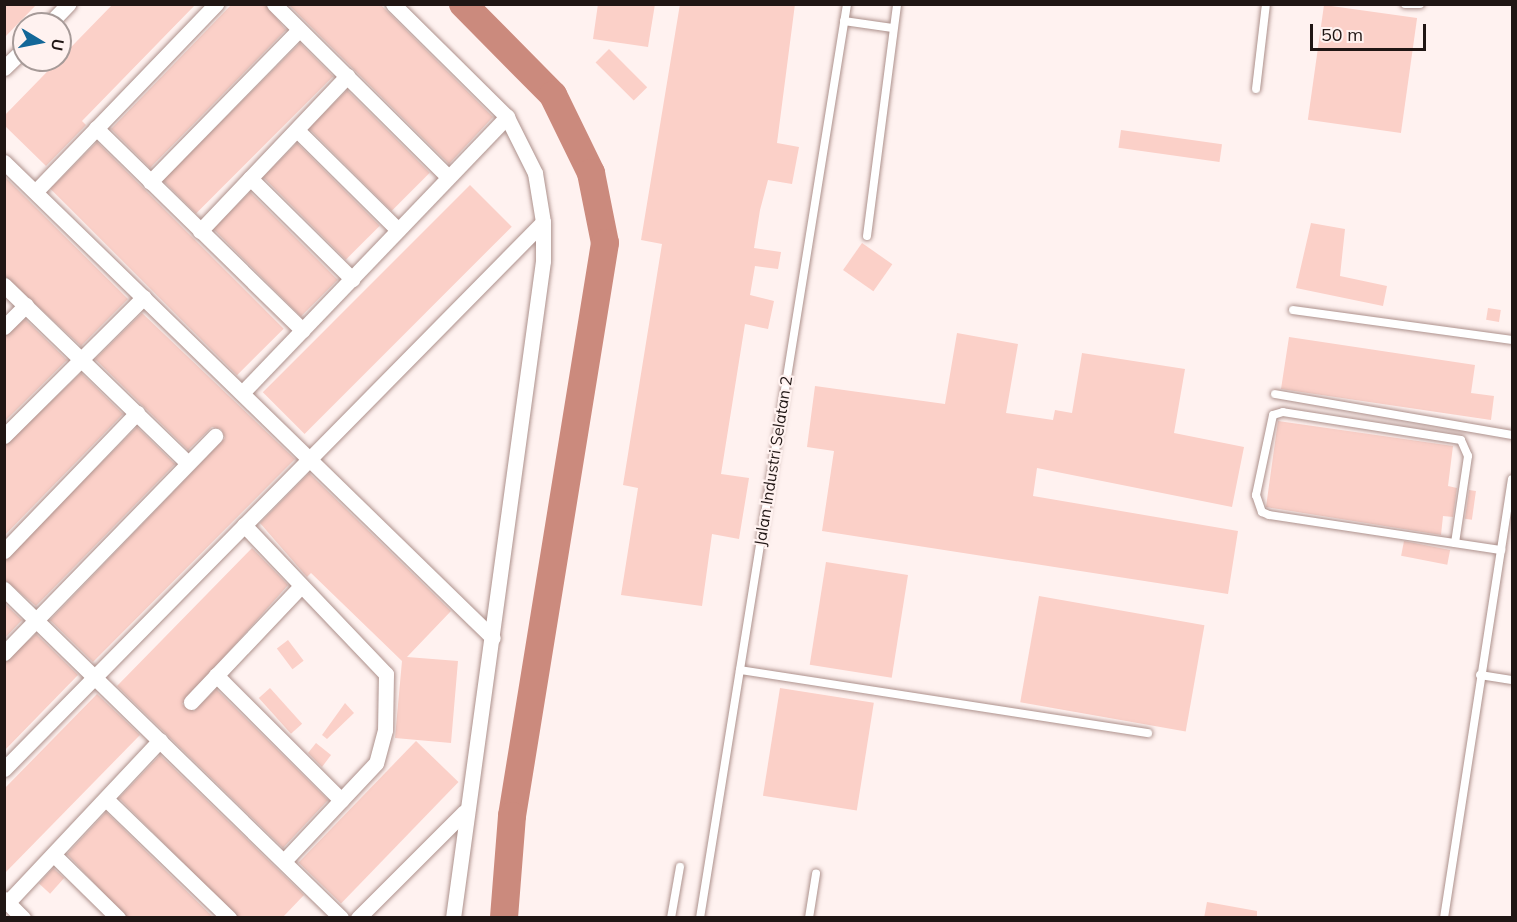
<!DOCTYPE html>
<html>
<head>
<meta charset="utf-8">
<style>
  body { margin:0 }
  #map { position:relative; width:1517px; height:922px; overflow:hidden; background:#fff2f0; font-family:Mulish,sans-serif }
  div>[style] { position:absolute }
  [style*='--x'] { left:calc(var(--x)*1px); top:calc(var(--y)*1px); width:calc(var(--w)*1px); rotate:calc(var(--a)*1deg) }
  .river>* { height:28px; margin:-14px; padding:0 14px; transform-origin:14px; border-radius:14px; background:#cb8a7d }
  .building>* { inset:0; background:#fbd0c8; transform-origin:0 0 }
  .roads { filter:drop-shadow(0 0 2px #ad918c) drop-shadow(0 0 2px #ad918c) }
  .service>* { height:8px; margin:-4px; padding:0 4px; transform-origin:4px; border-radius:4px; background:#fff }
  .minor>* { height:15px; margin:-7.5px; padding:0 7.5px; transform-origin:7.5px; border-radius:7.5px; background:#fff }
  span { translate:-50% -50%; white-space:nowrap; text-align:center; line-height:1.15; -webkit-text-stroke:4.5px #fff2f0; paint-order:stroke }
  .street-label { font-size:16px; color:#201614 }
  .frame { position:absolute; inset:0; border:6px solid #201614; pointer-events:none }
  .north { position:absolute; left:12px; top:12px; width:60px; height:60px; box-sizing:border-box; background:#fff2f0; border:2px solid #a69a98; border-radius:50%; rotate:100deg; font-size:16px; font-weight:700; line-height:24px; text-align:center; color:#201614 }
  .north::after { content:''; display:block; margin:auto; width:21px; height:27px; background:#136798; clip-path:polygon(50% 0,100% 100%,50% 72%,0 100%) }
  .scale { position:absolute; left:1310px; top:24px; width:116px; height:27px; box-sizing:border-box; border:3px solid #201614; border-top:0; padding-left:8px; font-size:18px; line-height:21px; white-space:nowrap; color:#201614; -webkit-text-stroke:4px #fff2f0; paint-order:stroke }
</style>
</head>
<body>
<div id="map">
  <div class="river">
    <div style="--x:463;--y:4;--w:128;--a:45.3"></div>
    <div style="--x:553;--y:95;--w:87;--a:64"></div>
    <div style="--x:591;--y:173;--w:71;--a:78.7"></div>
    <div style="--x:605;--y:243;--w:580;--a:99.22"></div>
    <div style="--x:512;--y:816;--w:102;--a:94.5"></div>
  </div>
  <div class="building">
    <div style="clip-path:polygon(4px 4px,37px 4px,4px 38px)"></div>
    <div style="clip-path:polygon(113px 4px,196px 4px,82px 121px,86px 125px,46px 166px,4px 125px,4px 116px)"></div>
    <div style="clip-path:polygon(232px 4px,265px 4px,286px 30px,150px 168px,111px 129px)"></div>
    <div style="clip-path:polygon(288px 4px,380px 4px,493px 117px,449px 164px)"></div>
    <div style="clip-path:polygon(598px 4px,655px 4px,648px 47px,593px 39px)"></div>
    <div style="clip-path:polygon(680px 4px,795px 4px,777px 143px,799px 147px,792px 184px,768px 180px,760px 210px,754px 248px,781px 252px,778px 269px,755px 266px,750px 295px,774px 301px,768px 329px,745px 324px,721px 474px,749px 478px,739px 539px,712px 534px,702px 606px,621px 595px,638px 488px,623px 485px,662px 244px,641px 240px)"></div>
    <div style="left:1324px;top:5px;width:94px;height:116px;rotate:8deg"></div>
    <div style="left:300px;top:43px;width:47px;height:194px;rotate:45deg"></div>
    <div style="left:609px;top:49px;width:54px;height:19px;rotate:45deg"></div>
    <div style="left:347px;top:90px;width:117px;height:54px;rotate:45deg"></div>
    <div style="left:1121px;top:130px;width:102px;height:18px;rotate:8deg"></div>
    <div style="left:97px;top:142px;width:264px;height:66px;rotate:45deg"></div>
    <div style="left:297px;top:143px;width:117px;height:48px;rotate:45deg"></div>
    <div style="clip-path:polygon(4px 176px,128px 299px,81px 346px,4px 275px)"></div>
    <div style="left:470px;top:185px;width:59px;height:293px;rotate:45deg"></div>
    <div style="left:250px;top:192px;width:124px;height:52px;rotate:45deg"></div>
    <div style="clip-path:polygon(1311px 223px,1345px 229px,1340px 276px,1387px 286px,1383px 306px,1296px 288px)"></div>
    <div style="left:862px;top:243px;width:37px;height:33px;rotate:35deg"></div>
    <div style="left:1488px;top:308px;width:13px;height:12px;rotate:9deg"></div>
    <div style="clip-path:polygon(142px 313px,295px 459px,93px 662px,50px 620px,225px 438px,221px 429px,212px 427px,188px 450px,95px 359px)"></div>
    <div style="clip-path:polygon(25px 319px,67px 360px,4px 422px,4px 336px)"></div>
    <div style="clip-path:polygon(957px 333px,1018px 344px,1006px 413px,1053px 420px,1055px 410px,1072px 413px,1082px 353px,1185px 369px,1174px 433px,1244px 447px,1232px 507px,1037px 468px,1033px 496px,1238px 531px,1228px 594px,822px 531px,834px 451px,807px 447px,815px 386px,945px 404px)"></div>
    <div style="clip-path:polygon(1289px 337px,1475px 365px,1471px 393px,1494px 396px,1491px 420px,1281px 389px)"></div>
    <div style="clip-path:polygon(81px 373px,123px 414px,4px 536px,4px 446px)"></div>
    <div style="clip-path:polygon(1278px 421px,1453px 446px,1448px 486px,1457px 488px,1453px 517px,1443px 516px,1441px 535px,1266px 507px)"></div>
    <div style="clip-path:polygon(137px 427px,175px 464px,36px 606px,4px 579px,4px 560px)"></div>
    <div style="clip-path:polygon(309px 473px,451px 611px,407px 657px,458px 661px,451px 743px,395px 738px,402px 661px,311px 573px,307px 577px,260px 523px)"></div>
    <div style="left:1469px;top:490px;width:7px;height:29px;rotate:8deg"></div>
    <div style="left:1404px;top:541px;width:47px;height:15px;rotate:11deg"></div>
    <div style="clip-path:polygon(252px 548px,288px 585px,182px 704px,194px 711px,216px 689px,328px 800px,283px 848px,117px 686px)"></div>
    <div style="left:826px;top:562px;width:83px;height:104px;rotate:9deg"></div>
    <div style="left:1039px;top:596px;width:168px;height:108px;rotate:10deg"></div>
    <div style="clip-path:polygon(4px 603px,22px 620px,4px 639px)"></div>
    <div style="clip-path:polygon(36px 634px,78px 675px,4px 751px,4px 662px)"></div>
    <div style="left:288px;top:640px;width:26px;height:14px;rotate:53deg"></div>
    <div style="left:270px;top:688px;width:48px;height:15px;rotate:48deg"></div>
    <div style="left:780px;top:688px;width:95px;height:109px;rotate:9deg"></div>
    <div style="clip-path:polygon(97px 694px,140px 735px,4px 874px,4px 789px)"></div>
    <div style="clip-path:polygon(345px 703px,354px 713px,327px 739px,322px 735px)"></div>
    <div style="left:416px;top:741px;width:59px;height:169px;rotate:44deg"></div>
    <div style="clip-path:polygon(316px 743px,331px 755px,322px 767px,308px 753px)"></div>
    <div style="clip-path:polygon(160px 755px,304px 895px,282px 918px,238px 918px,119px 798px)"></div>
    <div style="clip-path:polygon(106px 812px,214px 918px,127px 918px,67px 854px)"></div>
    <div style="left:53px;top:868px;width:15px;height:21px;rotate:42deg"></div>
    <div style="clip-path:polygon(1207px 902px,1257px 911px,1257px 918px,1204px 918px)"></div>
  </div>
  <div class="roads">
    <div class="service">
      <div style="--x:1405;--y:4;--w:15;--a:0"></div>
      <div style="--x:844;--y:21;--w:49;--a:8.3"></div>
      <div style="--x:1256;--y:89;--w:86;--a:-83.3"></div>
      <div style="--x:867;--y:236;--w:234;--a:-82.6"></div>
      <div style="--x:1293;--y:310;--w:221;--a:7.8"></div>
      <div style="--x:1275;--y:394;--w:241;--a:9.8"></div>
      <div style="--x:1455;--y:543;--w:88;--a:-81.5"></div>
      <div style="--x:1468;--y:456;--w:17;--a:-114"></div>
      <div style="--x:1461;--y:440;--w:180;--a:-171.1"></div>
      <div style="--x:1283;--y:412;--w:10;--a:163"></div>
      <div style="--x:1273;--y:415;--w:82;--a:102"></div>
      <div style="--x:1256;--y:495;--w:18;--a:71"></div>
      <div style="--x:1262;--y:512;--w:8;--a:23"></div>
      <div style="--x:1269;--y:515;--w:235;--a:8.6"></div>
      <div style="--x:740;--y:670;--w:413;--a:8.8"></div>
      <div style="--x:1480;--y:675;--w:32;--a:9"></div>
      <div style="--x:671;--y:918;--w:52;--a:-80"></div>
      <div style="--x:700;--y:918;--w:926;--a:-80.86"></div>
      <div style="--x:809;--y:918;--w:45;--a:-81"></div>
      <div style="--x:1444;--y:918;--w:444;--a:-81.2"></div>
    </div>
    <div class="minor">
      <div style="--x:274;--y:4;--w:244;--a:44.8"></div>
      <div style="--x:393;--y:4;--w:161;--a:44.7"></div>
      <div style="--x:507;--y:117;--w:63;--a:63.4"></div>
      <div style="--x:535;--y:173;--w:50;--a:80.7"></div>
      <div style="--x:543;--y:222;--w:39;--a:90"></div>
      <div style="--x:543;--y:261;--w:663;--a:97.8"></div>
      <div style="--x:49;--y:24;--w:28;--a:-46"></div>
      <div style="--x:4;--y:68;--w:28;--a:-44"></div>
      <div style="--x:96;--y:128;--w:289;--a:44.4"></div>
      <div style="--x:297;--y:130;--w:142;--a:44.7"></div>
      <div style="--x:4;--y:162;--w:682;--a:44.23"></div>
      <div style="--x:250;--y:178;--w:144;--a:44.7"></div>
      <div style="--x:150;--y:182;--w:213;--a:-45.6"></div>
      <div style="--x:36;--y:191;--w:260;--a:-46.1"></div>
      <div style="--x:200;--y:231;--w:214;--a:-46.5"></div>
      <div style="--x:4;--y:285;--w:256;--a:44.1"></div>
      <div style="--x:4;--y:327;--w:31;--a:-45"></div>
      <div style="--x:242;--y:393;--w:383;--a:-46.2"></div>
      <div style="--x:4;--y:436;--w:197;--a:-44.8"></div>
      <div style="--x:244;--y:525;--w:206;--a:46.4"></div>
      <div style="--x:386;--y:674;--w:56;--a:91"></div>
      <div style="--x:385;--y:730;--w:34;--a:105"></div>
      <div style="--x:376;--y:763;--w:134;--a:133.2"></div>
      <div style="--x:4;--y:551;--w:192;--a:-46.1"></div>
      <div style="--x:4;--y:589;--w:471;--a:44.3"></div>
      <div style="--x:4;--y:653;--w:303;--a:-45.8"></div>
      <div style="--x:216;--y:675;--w:177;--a:45"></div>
      <div style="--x:191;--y:702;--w:160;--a:-46.5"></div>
      <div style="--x:4;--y:769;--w:768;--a:-45.42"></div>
      <div style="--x:107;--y:800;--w:170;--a:44"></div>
      <div style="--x:54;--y:855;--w:90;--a:44.5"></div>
      <div style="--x:4;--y:899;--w:27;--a:45"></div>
      <div style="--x:8;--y:902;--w:222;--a:-46.8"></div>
      <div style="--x:358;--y:918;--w:150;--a:-45"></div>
    </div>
  </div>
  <div class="street-label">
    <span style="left:773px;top:461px;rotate:-81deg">Jalan Industri Selatan 2</span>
  </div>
  <div class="frame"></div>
  <div class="north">U</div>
  <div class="scale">50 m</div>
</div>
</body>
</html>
